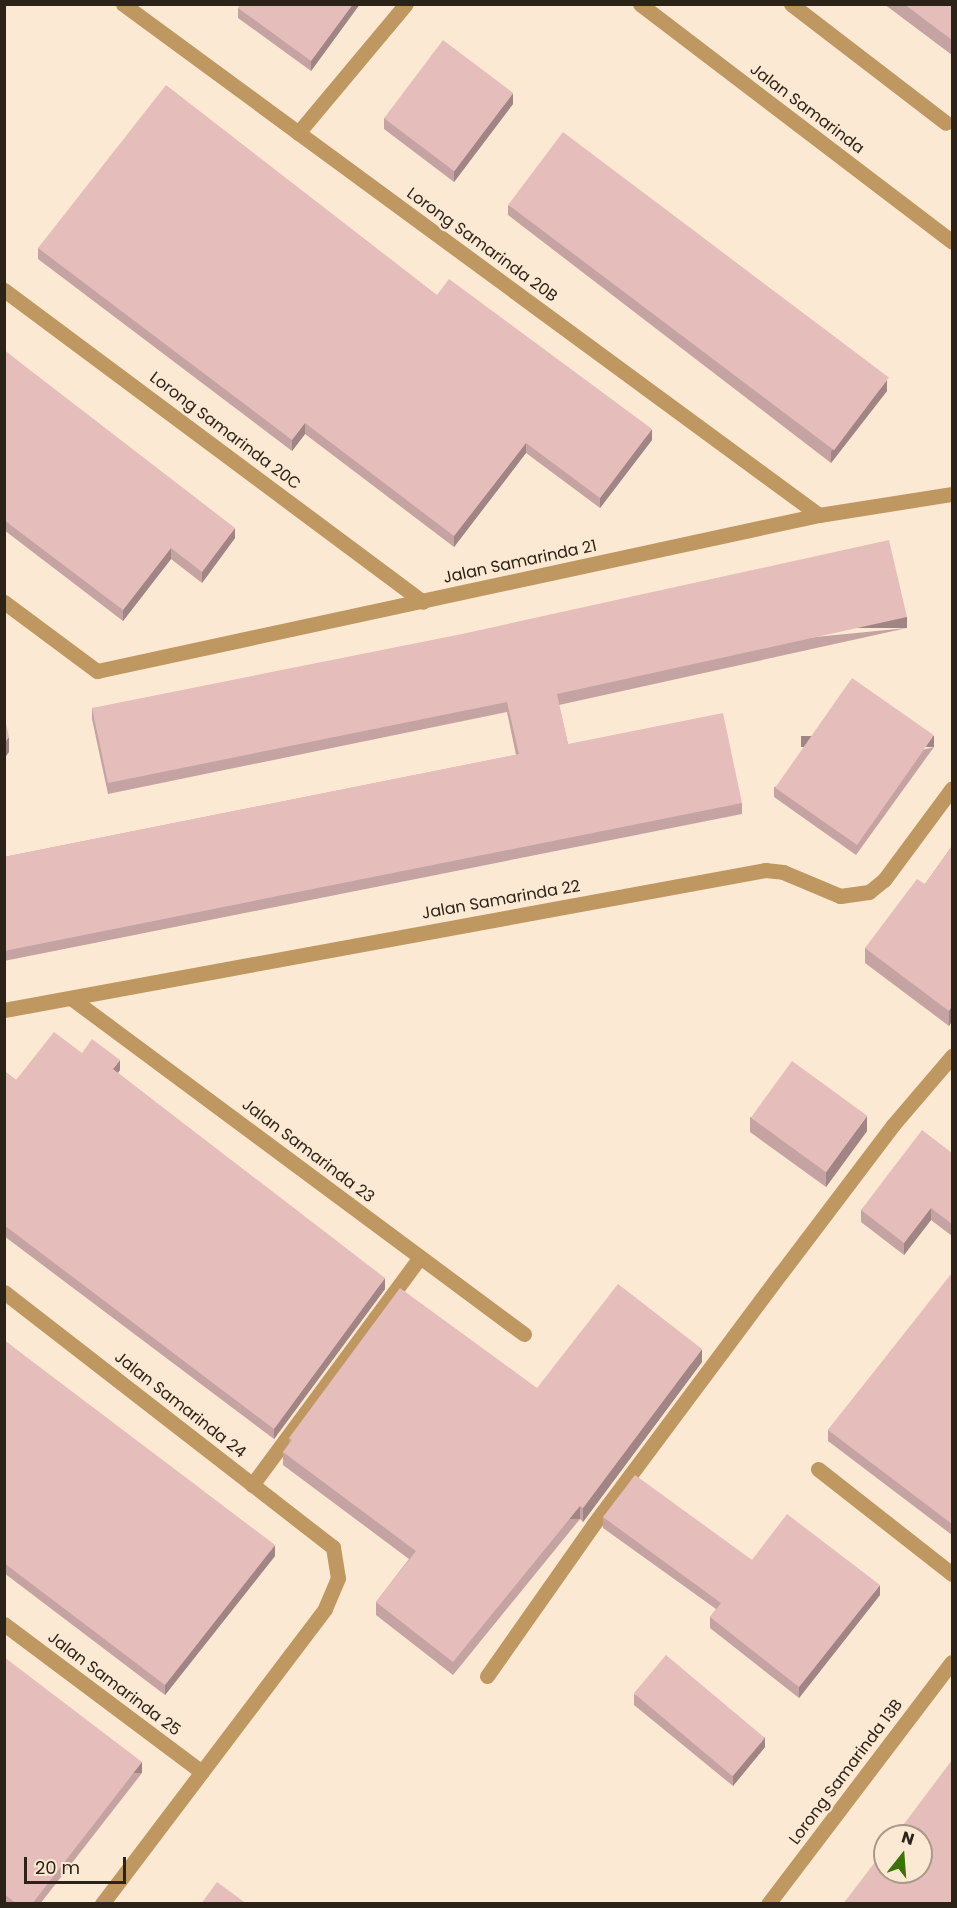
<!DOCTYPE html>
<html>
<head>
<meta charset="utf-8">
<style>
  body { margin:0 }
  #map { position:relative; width:957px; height:1908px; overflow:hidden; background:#fce9d3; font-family:Poppins,sans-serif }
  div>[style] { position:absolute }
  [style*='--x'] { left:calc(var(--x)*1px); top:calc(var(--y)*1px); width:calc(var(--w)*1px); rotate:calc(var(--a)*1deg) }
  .lane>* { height:15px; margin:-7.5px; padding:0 7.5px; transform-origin:7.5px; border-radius:7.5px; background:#be9761 }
  .street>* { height:15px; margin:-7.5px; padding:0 7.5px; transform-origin:7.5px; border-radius:7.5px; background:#be9761 }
  .wall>* { inset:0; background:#c5a3a2 }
  .shaded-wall>* { inset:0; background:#a08584; transform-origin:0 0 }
  .building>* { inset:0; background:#e5bebc; transform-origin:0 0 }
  span { translate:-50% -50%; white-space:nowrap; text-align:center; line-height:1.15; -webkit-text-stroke:5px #fce9d3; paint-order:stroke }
  .street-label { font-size:16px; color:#2b2218 }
  .frame { position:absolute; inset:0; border:6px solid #2b2218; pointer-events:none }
  .north { position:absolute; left:873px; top:1824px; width:60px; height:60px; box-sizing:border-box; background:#fce9d3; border:2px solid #a89988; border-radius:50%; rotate:17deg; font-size:16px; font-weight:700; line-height:24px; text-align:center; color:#2b2218 }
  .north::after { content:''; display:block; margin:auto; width:21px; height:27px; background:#3a7408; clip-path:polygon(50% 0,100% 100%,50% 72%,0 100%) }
  .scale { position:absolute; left:24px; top:1857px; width:102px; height:27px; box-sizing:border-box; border:3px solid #2b2218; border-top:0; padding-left:8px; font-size:18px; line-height:21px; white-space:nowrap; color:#2b2218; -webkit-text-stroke:4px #fce9d3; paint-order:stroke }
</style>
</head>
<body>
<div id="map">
  <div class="lane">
    <div style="--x:791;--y:4;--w:195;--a:37.5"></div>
    <div style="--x:252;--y:1485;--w:283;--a:-53.6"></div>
  </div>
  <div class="street">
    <div style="--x:123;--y:4;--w:863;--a:36.29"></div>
    <div style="--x:640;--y:4;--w:392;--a:37.3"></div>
    <div style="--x:298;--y:133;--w:168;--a:-50.1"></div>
    <div style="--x:4;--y:290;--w:522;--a:36.67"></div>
    <div style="--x:4;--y:602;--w:116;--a:36.6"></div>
    <div style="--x:97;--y:671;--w:739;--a:-12.19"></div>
    <div style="--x:819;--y:515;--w:135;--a:-9"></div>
    <div style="--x:71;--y:998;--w:564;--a:36.57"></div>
    <div style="--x:4;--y:1010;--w:774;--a:-10.42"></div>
    <div style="--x:765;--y:870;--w:18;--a:6"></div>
    <div style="--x:783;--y:872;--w:62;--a:22.8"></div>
    <div style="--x:840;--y:896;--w:29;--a:-8"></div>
    <div style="--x:869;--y:892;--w:19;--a:-39"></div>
    <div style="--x:884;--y:880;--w:114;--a:-53.5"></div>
    <div style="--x:4;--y:1292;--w:416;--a:37.8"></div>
    <div style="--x:333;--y:1547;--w:31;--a:81"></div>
    <div style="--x:338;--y:1578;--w:34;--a:113"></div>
    <div style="--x:325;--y:1609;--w:370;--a:127.1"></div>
    <div style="--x:818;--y:1469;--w:170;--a:38.1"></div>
    <div style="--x:4;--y:1624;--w:247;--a:36.8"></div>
    <div style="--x:487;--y:1676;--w:184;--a:-54.9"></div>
    <div style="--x:593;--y:1525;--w:314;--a:-53.3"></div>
    <div style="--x:781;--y:1273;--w:186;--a:-52.9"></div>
    <div style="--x:893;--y:1125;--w:91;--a:-49.5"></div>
    <div style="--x:768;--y:1904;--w:304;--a:-52.8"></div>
  </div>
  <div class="wall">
    <div style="clip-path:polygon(360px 4px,311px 71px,238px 18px,238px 8px)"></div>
    <div style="clip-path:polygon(884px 4px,952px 4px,952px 55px)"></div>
    <div style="clip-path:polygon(513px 104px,454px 182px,384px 129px,384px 118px)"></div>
    <div style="clip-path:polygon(508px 205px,887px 391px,831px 463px,508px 215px)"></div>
    <div style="clip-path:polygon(38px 248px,437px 295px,652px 440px,600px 508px,526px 453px,454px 547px,305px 434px,292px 451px,38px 259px)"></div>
    <div style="clip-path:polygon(4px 350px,235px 538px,202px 583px,171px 559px,123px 621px,4px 530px)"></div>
    <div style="clip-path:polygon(907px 628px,559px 705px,568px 744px,742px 803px,742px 814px,4px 961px,4px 857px,516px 755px,507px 712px,108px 794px,92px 719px,92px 708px)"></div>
    <div style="clip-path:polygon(934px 747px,856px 855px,774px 797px,774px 787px)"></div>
    <div style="clip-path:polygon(952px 846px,952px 1021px,949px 1026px,865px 963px,865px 948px,925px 884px)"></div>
    <div style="clip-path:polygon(82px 1053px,120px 1070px,118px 1073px,385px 1289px,274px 1439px,4px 1236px,4px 1071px,16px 1080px)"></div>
    <div style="clip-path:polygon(750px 1117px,867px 1131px,826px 1187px,750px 1132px)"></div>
    <div style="clip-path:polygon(952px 1153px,952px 1236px,931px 1220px,904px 1255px,861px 1222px,861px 1210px)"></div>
    <div style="clip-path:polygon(952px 1275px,952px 1535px,828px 1441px,828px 1430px)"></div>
    <div style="clip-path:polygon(4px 1340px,275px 1556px,165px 1695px,4px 1573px)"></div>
    <div style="clip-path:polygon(702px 1362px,583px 1522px,580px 1519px,453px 1675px,376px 1615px,376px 1602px,409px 1559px,283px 1465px,283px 1452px,289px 1443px,289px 1438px,537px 1388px)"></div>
    <div style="clip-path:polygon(603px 1517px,752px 1560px,880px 1595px,799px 1698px,710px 1628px,710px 1617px,716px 1609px,603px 1528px)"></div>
    <div style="clip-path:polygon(4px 1657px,142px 1773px,40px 1904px,4px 1904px)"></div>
    <div style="clip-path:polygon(634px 1694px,765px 1747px,733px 1786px,634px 1705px)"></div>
  </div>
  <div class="shaded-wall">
    <div style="clip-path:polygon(353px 4px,360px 4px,311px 71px,311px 61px)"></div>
    <div style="clip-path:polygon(513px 93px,513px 104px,454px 182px,454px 171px)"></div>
    <div style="clip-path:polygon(887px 380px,887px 391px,831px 463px,831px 452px)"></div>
    <div style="clip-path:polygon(305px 423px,305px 434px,292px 451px,292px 440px)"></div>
    <div style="clip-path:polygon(652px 429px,652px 440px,600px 508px,600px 498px)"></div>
    <div style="clip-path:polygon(526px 443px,526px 453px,454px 547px,454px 536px)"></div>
    <div style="clip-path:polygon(235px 528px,235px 538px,202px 583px,202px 572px)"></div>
    <div style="clip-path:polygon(171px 548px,171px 559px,123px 621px,123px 610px)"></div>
    <div style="left:907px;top:617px;width:11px;height:358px;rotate:90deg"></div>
    <div style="left:934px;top:736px;width:11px;height:133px;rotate:90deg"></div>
    <div style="clip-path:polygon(9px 737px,9px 752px,4px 759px,4px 743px)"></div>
    <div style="clip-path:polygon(952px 1006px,952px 1021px,949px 1026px,949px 1011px)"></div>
    <div style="clip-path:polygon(120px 1060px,120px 1070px,113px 1079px,113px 1069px)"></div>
    <div style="clip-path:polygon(867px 1116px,867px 1131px,826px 1187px,826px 1172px)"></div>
    <div style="clip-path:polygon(931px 1208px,931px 1220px,904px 1255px,904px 1243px)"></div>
    <div style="clip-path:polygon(385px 1278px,385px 1289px,274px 1439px,274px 1429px)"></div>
    <div style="clip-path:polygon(702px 1349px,702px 1362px,583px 1522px,583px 1508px)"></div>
    <div style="left:580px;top:1506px;width:13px;height:201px;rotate:90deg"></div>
    <div style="clip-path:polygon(275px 1545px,275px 1556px,165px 1695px,165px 1685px)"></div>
    <div style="clip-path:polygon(880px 1585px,880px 1595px,799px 1698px,799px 1687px)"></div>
    <div style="clip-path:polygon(765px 1737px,765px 1747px,733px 1786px,733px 1775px)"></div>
    <div style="left:142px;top:1762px;width:11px;height:180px;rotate:90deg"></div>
  </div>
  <div class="building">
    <div style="clip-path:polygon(240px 4px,353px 4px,311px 61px,238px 8px)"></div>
    <div style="clip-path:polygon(904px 4px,952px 4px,952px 40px)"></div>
    <div style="left:443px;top:40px;width:88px;height:98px;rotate:37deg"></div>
    <div style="clip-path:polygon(166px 85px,437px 295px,449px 279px,652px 429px,600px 498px,526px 443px,454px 536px,305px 423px,292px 440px,38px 248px)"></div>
    <div style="left:563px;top:132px;width:408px;height:91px;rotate:37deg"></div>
    <div style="clip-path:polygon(4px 350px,235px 528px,202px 572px,171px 548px,123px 610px,4px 520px)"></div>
    <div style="clip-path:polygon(889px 540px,907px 617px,557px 694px,568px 744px,723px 713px,742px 803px,4px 951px,4px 857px,519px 754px,507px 702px,108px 783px,92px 708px,462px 634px)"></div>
    <div style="left:852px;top:678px;width:100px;height:134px;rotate:35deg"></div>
    <div style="clip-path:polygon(4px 714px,9px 737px,4px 743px)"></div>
    <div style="clip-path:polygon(952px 846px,952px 1006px,949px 1011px,865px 948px,917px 879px,925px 884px)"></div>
    <div style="clip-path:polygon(54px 1032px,82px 1053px,92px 1039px,120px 1060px,113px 1069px,385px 1278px,274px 1429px,4px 1225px,4px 1071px,16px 1080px)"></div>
    <div style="left:792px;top:1061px;width:93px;height:70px;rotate:36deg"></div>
    <div style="clip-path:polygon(922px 1130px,952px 1153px,952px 1224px,931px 1208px,904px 1243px,861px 1210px)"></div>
    <div style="clip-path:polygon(951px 1274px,952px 1275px,952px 1524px,828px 1430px)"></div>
    <div style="clip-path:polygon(618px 1284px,702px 1349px,583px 1508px,580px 1506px,453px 1662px,376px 1602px,416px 1551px,283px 1452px,292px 1440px,289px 1438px,400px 1288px,537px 1388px)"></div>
    <div style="clip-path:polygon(4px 1340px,275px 1545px,165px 1685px,4px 1563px)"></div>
    <div style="clip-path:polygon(635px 1475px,752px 1560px,787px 1514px,880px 1585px,799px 1687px,710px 1617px,721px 1603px,603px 1517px)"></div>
    <div style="left:666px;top:1655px;width:129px;height:50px;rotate:40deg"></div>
    <div style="clip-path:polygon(4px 1657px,142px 1762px,32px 1904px,17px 1904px,4px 1894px)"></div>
    <div style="clip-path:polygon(952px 1760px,952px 1904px,843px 1904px,885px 1849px,885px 1872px,921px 1872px,921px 1836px,895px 1836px)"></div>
    <div style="clip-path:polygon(217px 1882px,247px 1904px,201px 1904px)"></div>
  </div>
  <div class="street-label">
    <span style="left:807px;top:109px;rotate:37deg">Jalan Samarinda</span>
    <span style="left:482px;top:245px;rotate:36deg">Lorong Samarinda 20B</span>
    <span style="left:225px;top:431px;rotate:37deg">Lorong Samarinda 20C</span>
    <span style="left:520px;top:562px;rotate:-12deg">Jalan Samarinda 21</span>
    <span style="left:501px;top:900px;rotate:-10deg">Jalan Samarinda 22</span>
    <span style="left:308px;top:1151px;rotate:37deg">Jalan Samarinda 23</span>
    <span style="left:180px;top:1405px;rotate:38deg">Jalan Samarinda 24</span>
    <span style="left:114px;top:1684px;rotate:37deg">Jalan Samarinda 25</span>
    <span style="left:846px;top:1772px;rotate:-53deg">Lorong Samarinda 13B</span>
  </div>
  <div class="frame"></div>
  <div class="north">N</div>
  <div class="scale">20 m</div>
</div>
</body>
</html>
